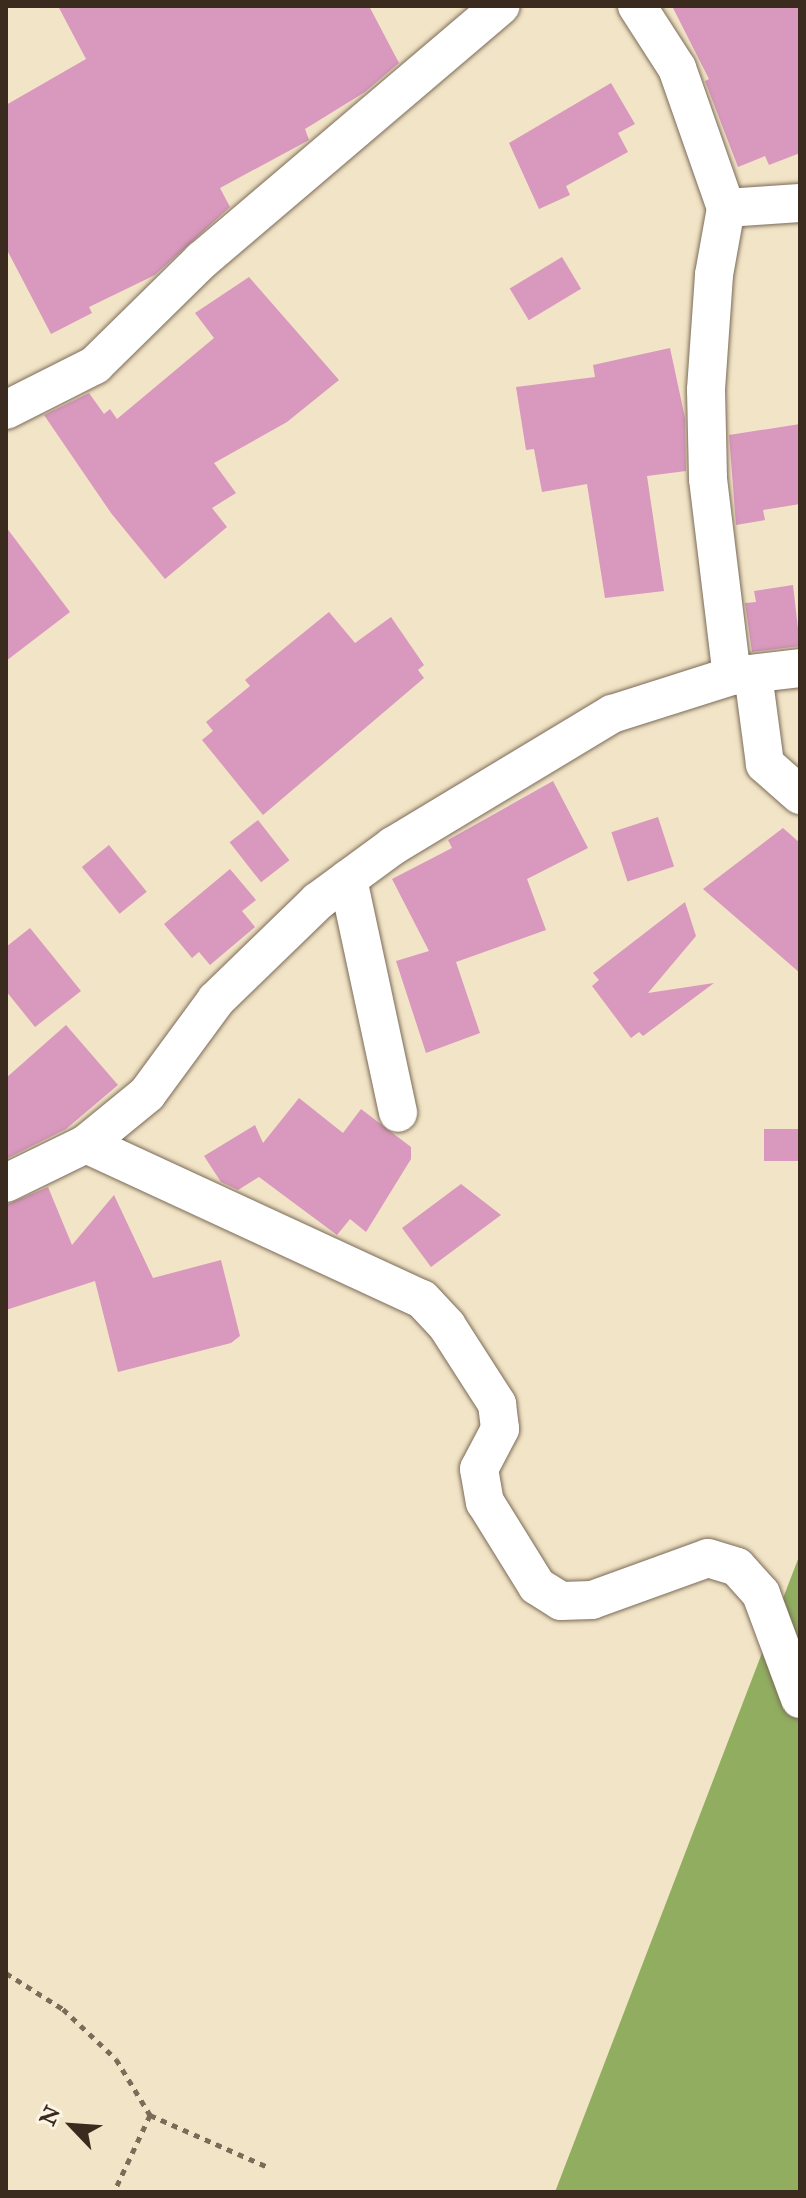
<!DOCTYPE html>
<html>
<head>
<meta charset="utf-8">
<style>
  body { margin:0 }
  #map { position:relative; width:806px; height:2198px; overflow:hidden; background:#f2e4c6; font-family:"IM FELL Great Primer",serif }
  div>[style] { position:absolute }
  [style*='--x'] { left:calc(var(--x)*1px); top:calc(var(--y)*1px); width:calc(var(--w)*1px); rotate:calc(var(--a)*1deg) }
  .forest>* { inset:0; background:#90ad60 }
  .building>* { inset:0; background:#d998bd; transform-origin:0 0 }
  .path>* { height:5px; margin-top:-2.5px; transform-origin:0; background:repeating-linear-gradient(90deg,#7b6b59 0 6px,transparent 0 12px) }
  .roads { filter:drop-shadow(0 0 2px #7b6b59) drop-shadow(0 0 2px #7b6b59) }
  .minor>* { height:38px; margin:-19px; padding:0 19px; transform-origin:19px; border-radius:19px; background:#fff }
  span { translate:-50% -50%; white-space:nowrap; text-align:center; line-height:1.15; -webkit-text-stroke:7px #fcf5e5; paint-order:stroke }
  .frame { position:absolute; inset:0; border:8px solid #3b2a1e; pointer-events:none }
  .north { position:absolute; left:32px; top:2086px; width:80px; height:80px; -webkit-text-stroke:6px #fcf5e5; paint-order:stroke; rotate:295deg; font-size:22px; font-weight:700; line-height:32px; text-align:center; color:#3b2a1e }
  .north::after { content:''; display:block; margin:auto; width:28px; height:36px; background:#3b2a1e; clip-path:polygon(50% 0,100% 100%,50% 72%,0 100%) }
</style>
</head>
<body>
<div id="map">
  <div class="forest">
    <div style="clip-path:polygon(800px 1554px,800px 2192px,555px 2192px)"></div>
  </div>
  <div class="building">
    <div style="clip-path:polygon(58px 6px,369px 6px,399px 63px,365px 92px,305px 129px,309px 140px,220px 188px,230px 207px,155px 275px,89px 307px,92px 313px,51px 334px,6px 248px,6px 105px,86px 59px)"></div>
    <div style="clip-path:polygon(672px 6px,800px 6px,800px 153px,769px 165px,765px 156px,738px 167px,705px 81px,709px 79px)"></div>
    <div style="clip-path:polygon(611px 83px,635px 124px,618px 133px,628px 152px,566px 186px,570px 195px,539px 209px,509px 143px)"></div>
    <div style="left:562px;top:257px;width:37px;height:61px;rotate:59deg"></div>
    <div style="clip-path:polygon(249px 277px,339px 380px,287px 422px,214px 463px,236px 493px,212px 508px,227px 527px,165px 579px,111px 513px,44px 415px,89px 393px,104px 414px,110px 409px,117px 419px,214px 338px,195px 313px)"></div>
    <div style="clip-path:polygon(670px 348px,685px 418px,686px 471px,647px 476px,664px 591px,605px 598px,587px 484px,542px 492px,534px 449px,526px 450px,516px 387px,595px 377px,593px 365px)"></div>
    <div style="clip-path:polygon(800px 424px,800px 504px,763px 510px,765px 520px,736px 525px,729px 435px)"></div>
    <div style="clip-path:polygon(6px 527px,70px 612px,6px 661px)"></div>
    <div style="clip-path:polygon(793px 585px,800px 646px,752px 652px,745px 603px,756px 602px,754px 591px)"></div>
    <div style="clip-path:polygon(329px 612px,355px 643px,391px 617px,424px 665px,418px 670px,424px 678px,263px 815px,202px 740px,213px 731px,206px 722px,250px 686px,245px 680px)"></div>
    <div style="clip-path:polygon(553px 781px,588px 848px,527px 879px,546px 930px,456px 962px,480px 1033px,426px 1053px,396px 961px,429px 951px,392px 879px,452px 848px,448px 840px)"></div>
    <div style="left:658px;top:817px;width:52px;height:49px;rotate:72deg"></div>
    <div style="left:258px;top:820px;width:51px;height:36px;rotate:52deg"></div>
    <div style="clip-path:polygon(783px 828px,800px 843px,800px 973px,703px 889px)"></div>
    <div style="left:109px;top:845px;width:60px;height:35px;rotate:51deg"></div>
    <div style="clip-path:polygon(230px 869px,256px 900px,242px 911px,255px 927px,210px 965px,199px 952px,192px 958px,164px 924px)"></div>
    <div style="clip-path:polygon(685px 902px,696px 936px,648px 993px,714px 983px,643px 1036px,639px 1032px,631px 1038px,592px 986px,599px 980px,593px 973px)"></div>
    <div style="clip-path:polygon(30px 928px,81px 991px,35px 1027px,6px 991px,6px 947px)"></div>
    <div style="clip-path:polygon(66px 1025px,118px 1085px,66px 1129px,6px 1159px,6px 1078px)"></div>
    <div style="clip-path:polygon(299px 1098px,343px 1133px,361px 1109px,411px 1147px,411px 1159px,366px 1232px,350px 1219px,337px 1235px,259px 1177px,238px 1190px,221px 1182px,204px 1156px,255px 1125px,263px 1143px)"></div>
    <div style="left:800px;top:1129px;width:32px;height:36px;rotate:90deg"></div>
    <div style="clip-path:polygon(461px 1184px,501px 1215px,431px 1267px,402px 1228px)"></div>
    <div style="clip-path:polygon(48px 1187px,72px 1245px,114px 1195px,153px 1278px,221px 1260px,240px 1336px,231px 1343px,118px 1372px,95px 1281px,6px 1310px,6px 1205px)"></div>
  </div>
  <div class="path">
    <div style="--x:6;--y:1973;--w:67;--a:32.3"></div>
    <div style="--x:63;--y:2009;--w:73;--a:43.3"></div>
    <div style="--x:116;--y:2059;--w:66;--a:58.7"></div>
    <div style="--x:150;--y:2115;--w:85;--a:115.1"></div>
    <div style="--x:150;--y:2115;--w:131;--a:23.8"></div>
  </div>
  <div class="roads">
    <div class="minor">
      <div style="--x:637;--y:6;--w:74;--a:57.2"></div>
      <div style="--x:677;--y:68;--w:148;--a:70.7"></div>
      <div style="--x:726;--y:208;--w:74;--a:-3.9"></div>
      <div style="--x:726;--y:208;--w:68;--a:100.2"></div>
      <div style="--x:714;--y:275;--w:115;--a:94"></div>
      <div style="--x:706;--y:390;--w:89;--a:88.7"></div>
      <div style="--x:708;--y:479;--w:198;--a:83.1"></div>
      <div style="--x:6;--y:410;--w:100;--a:-26.8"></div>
      <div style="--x:95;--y:365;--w:150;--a:-44.5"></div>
      <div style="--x:202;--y:260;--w:392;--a:-40.4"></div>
      <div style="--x:753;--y:674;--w:91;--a:82.4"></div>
      <div style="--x:765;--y:764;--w:47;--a:41.5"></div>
      <div style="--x:348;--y:879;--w:239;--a:77.9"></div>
      <div style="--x:86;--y:1144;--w:370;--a:24.8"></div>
      <div style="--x:422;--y:1299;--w:37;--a:47"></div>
      <div style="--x:447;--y:1326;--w:93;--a:57.3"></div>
      <div style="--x:497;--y:1404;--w:25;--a:83"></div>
      <div style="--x:500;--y:1429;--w:45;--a:117.7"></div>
      <div style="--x:479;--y:1469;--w:34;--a:80"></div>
      <div style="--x:485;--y:1502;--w:99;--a:58.2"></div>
      <div style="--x:537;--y:1586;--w:28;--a:32"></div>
      <div style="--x:561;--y:1601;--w:31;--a:-2"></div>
      <div style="--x:592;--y:1600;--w:123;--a:-19.9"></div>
      <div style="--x:708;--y:1558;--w:30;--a:17"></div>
      <div style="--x:737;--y:1567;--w:36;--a:48"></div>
      <div style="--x:761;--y:1594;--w:112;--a:69.6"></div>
      <div style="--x:6;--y:1183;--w:89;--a:-26"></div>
      <div style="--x:86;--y:1144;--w:79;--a:-39.3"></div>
      <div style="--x:147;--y:1094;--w:117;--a:-53.7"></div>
      <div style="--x:216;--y:1000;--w:142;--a:-44.1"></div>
      <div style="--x:318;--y:901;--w:93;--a:-36.3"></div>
      <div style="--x:393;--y:846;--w:256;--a:-31.1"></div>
      <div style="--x:612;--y:714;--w:126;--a:-17.6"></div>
      <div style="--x:732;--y:676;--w:68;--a:-6.7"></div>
    </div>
  </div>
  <div class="frame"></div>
  <div class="north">N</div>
</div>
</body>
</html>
